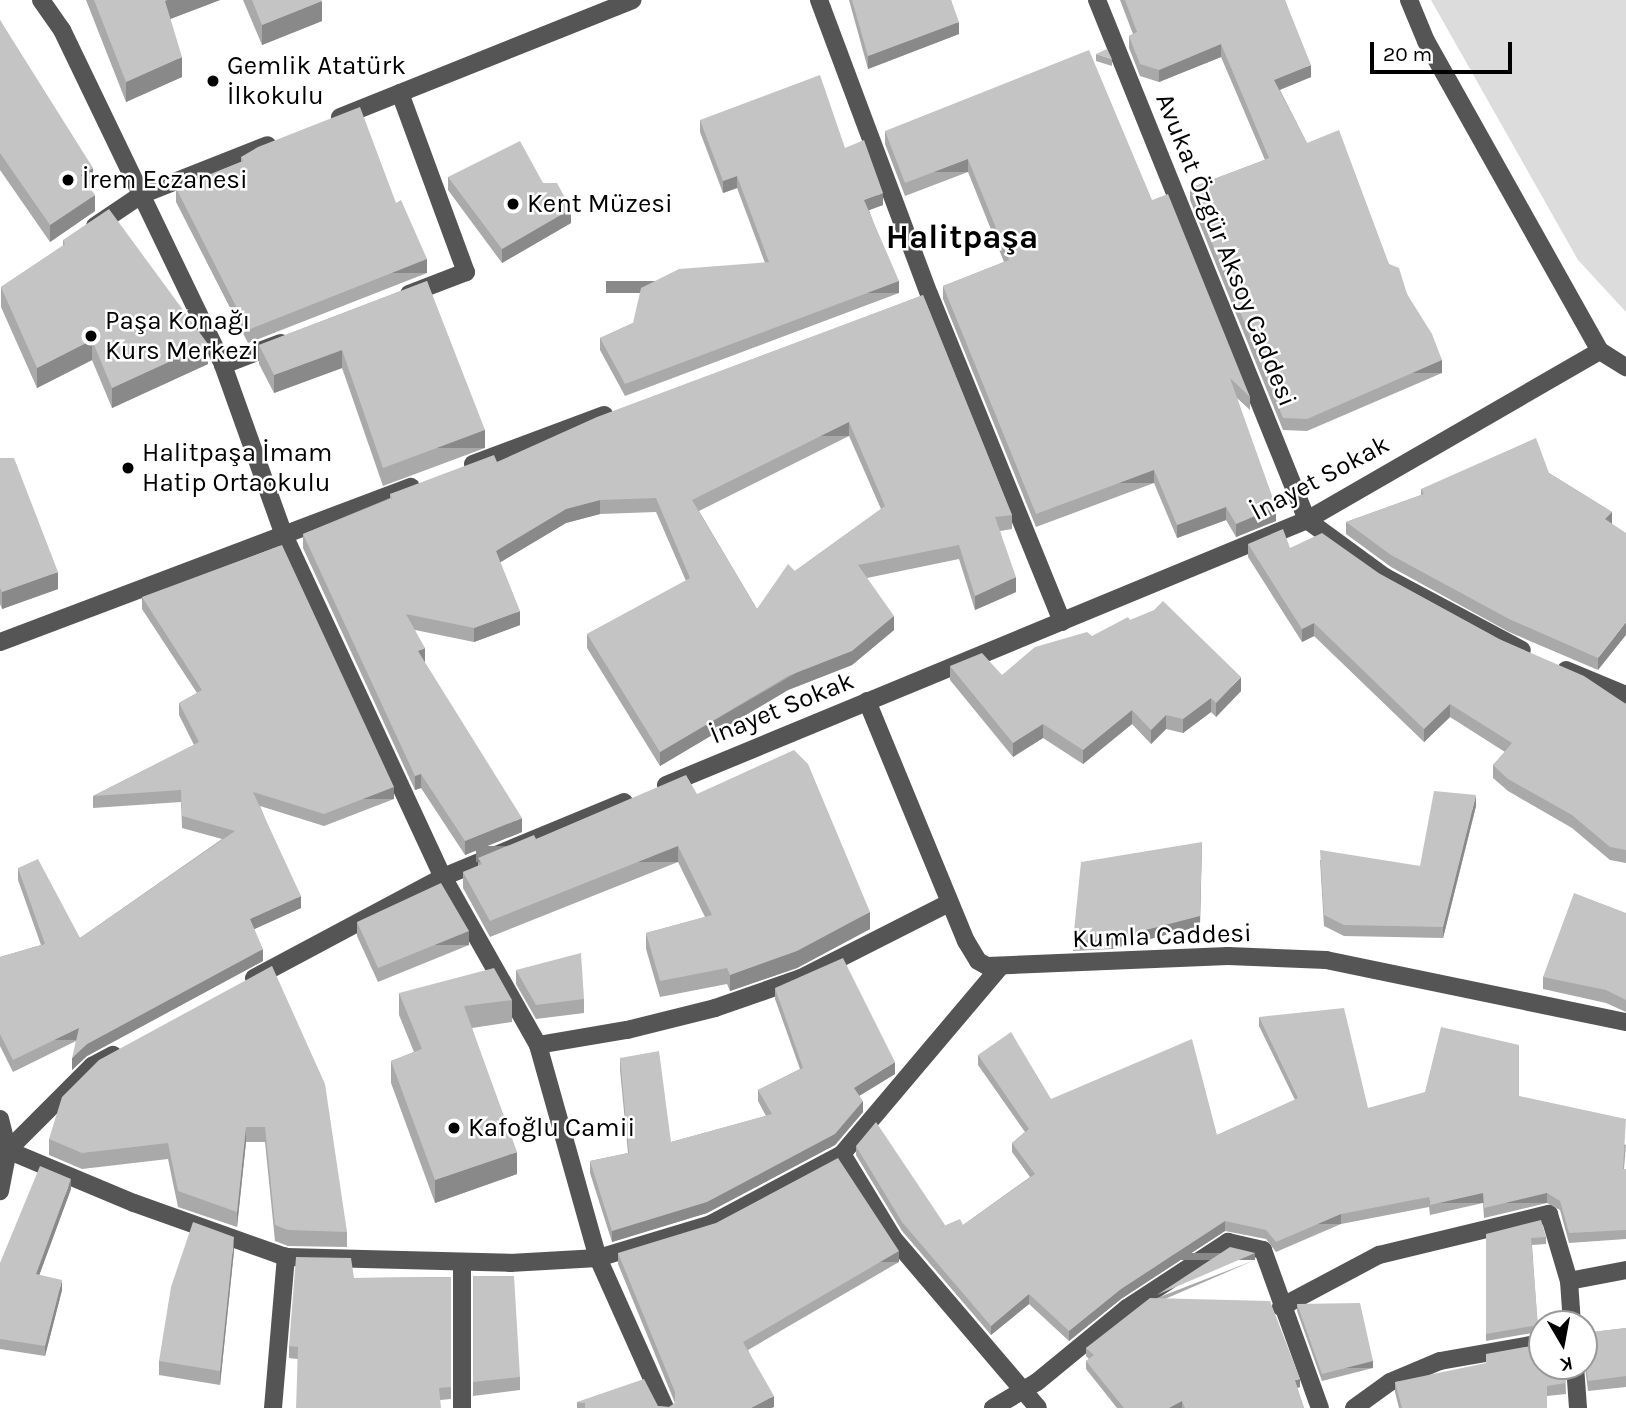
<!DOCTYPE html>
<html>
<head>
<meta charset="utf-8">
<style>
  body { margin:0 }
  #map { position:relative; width:1626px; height:1408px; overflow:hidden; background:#fff; font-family:Karla,sans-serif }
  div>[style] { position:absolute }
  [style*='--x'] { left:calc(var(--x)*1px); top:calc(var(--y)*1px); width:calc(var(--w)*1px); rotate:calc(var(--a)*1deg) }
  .green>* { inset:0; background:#dcdcdc }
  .minor>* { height:18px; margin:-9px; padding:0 9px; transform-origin:9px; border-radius:9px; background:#555 }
  .wall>* { inset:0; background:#a9a9a9 }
  .shaded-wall>* { inset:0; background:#898989; transform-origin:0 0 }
  .building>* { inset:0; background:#c4c4c4 }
  .dots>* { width:19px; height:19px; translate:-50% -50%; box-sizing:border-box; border:4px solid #fff; border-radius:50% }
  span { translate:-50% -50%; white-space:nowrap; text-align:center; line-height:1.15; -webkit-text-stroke:5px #fff; paint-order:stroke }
  .poi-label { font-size:26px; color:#000 }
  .left { translate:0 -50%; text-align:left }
  .street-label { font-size:26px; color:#000 }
  .district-label { font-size:33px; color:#000; font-weight:700 }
  .north { position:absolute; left:1528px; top:1310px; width:70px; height:70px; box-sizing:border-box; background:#fff; border:2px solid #999; border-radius:50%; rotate:170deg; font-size:19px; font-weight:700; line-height:28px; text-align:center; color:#000 }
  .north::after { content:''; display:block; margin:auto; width:24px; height:32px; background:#000; clip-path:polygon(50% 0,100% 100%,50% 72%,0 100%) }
  .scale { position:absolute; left:1370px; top:42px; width:142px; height:32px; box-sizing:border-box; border:4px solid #000; border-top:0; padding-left:9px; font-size:21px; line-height:24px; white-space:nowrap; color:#000; -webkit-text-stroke:5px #fff; paint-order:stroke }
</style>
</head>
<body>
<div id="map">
  <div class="green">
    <div style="clip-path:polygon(1431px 0,1626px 0,1626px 312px,1578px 260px)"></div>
  </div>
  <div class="minor">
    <div style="--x:41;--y:0;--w:37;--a:55"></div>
    <div style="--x:62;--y:30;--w:372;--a:64.3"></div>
    <div style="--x:223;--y:365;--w:181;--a:70.3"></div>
    <div style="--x:284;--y:535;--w:377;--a:65.1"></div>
    <div style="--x:443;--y:877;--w:193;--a:60.5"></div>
    <div style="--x:538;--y:1045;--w:221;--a:74.3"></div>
    <div style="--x:598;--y:1258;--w:164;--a:65.9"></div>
    <div style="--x:819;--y:0;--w:314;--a:69.5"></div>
    <div style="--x:929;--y:294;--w:354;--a:67.9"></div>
    <div style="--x:1097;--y:0;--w:561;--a:68.01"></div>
    <div style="--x:1409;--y:0;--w:44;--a:67.5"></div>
    <div style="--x:1426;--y:41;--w:355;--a:60.7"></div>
    <div style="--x:1600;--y:351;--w:31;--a:32"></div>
    <div style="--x:400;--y:93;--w:191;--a:69.8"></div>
    <div style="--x:466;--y:272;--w:61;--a:158.9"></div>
    <div style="--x:340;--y:117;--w:315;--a:-21.8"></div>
    <div style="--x:95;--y:226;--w:55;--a:-34"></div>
    <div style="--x:141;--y:195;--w:136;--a:-21.5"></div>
    <div style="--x:223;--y:365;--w:62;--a:-20.8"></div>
    <div style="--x:473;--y:464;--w:140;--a:-20.5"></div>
    <div style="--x:1307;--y:520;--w:97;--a:36.2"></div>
    <div style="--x:1385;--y:577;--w:155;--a:28.1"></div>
    <div style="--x:0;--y:642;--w:439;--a:-20.7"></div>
    <div style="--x:1566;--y:670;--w:65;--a:22.6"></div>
    <div style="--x:867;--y:701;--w:260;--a:67.6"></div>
    <div style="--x:966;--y:941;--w:23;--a:59"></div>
    <div style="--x:978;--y:961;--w:10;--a:29"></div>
    <div style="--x:987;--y:966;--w:241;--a:-2.4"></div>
    <div style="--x:1228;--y:956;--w:98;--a:2.3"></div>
    <div style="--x:1326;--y:960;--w:306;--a:11.7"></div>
    <div style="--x:666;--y:785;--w:694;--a:-22.46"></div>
    <div style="--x:1307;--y:520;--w:338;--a:-30"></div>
    <div style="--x:254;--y:978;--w:214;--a:-28.1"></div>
    <div style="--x:443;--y:877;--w:196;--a:-22.5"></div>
    <div style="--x:538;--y:1045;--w:90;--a:-9.6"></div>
    <div style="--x:627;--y:1030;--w:91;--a:-14"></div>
    <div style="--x:715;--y:1008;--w:91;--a:-19.2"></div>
    <div style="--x:801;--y:978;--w:166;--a:-26.9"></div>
    <div style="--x:0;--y:1119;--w:32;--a:76"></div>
    <div style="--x:8;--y:1150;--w:42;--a:101"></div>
    <div style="--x:0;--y:1147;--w:145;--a:22.7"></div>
    <div style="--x:134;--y:1203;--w:161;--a:19.6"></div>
    <div style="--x:286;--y:1257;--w:224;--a:1.5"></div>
    <div style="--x:510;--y:1263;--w:88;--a:-3.3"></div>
    <div style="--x:598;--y:1258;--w:118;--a:-16.7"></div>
    <div style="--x:711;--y:1224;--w:149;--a:-28.1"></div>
    <div style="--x:842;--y:1154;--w:243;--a:-49.8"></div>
    <div style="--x:8;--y:1150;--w:119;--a:-45"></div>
    <div style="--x:92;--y:1066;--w:24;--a:-28"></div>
    <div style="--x:842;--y:1154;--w:98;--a:58.7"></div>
    <div style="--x:893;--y:1238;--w:223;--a:49.5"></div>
    <div style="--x:462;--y:1263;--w:145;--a:90"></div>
    <div style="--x:1569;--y:1281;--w:58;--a:-10.9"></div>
    <div style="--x:1281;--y:1307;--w:111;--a:-28"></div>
    <div style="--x:1379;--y:1255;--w:175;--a:-13.6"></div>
    <div style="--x:1549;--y:1214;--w:70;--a:73.4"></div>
    <div style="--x:1569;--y:1281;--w:43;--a:86"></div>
    <div style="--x:1575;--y:1366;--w:42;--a:85.9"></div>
    <div style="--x:273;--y:1408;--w:152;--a:-85.1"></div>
    <div style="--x:993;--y:1408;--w:51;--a:-30.6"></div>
    <div style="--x:1037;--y:1382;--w:117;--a:-39.4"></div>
    <div style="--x:1127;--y:1308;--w:121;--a:-33.2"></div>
    <div style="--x:1228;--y:1242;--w:36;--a:13"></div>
    <div style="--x:1263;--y:1250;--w:168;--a:70.2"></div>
    <div style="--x:1354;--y:1408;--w:44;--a:-35.8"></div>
    <div style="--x:1390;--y:1382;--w:54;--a:-22.8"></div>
    <div style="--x:1440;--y:1361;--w:104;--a:-10"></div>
  </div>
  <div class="wall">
    <div style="clip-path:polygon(86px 0,220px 0,170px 19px,182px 77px,126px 102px)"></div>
    <div style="clip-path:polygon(243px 0,321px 0,322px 21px,262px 45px)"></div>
    <div style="clip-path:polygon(849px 0,951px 0,959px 34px,868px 69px)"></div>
    <div style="clip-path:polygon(1120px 0,1285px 0,1311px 77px,1280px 90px,1307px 143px,1389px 264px,1407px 294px,1442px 373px,1307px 431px,1283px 430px,1190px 200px,1190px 188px,1265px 160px,1221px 57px,1159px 82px,1140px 76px,1129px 48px,1129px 36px,1133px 34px)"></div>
    <div style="clip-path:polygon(0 20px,93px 184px,90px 187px,95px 211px,50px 242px,0 170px)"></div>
    <div style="clip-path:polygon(1096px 54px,1112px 59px,1112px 66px,1096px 61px)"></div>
    <div style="clip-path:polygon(700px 120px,845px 148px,883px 205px,869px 210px,899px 293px,625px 396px,600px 350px,600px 338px,765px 263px,737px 188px,723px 193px,700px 132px)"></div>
    <div style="clip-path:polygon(885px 131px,1152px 200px,1250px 397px,1250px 410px,1237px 398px,1276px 521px,1236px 537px,1226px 520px,1177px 538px,1154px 483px,1036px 527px,943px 299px,943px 286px,1004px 262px,968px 172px,905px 196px,885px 144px)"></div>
    <div style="clip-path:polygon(241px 157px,396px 203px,427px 273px,248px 343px,176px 202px,176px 188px,241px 162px)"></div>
    <div style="clip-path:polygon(448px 177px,543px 183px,571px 223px,502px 263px,448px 190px)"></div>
    <div style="clip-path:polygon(63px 240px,208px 364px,112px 408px,92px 360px,37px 388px,1px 307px,1px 287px,63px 246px)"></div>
    <div style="clip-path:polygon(427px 281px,485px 448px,383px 486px,342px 368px,274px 393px,259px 364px,259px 345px)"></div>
    <div style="clip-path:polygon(evenodd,923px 295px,1012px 515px,1012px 529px,1000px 531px,1016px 592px,975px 610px,959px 559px,867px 578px,894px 630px,852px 665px,788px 690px,660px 766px,587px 648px,587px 634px,686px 581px,656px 512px,600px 514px,566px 523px,500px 562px,520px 625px,474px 642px,415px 630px,424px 662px,522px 832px,465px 855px,421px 788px,415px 790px,303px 548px,303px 534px,390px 498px,390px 494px,497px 462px,923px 295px,849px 436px,881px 509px,795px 571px,757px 609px,699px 511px,849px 436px)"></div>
    <div style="clip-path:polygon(0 458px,58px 589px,2px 609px,0 604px)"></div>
    <div style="clip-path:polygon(1549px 473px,1612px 512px,1598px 670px,1509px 632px,1391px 567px,1346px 534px,1346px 522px,1421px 495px,1421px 489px)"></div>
    <div style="clip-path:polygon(1248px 544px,1290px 548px,1380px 574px,1499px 639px,1626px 704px,1626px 863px,1610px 860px,1572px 828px,1508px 791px,1493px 778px,1493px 765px,1505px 752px,1450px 717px,1424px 742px,1314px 636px,1302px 642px,1248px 557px)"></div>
    <div style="clip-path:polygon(142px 597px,394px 799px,324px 826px,260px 806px,301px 908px,254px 929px,263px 961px,87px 1056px,72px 1070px,76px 1041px,13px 1072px,0 1046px,0 957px,41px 945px,18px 880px,18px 868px,80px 938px,222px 839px,182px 828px,181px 802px,93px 808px,93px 796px,194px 745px,179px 715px,179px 703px,197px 693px,142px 609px)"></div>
    <div style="clip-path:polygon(1130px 620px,1241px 691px,1216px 717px,1211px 712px,1183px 733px,1166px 729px,1151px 744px,1132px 724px,1083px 764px,1043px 738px,1013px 757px,950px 680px,950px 666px,1002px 675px)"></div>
    <div style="clip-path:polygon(697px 794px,870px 929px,797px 968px,730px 991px,727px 984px,660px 997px,646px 949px,646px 933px,705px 917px,678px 862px,490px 937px,463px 888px,463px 872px,478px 866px,478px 858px,536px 839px)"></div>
    <div style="clip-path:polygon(1476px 806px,1443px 938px,1344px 936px,1324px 926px,1320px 860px,1420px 866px)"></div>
    <div style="clip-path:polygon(1626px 913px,1626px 1012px,1606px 1003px,1543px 989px,1543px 977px)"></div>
    <div style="clip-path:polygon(357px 922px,469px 945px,378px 982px,357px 936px)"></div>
    <div style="clip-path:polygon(1200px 926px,1111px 949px,1073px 951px,1073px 941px)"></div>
    <div style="clip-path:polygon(272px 966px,347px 1232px,347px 1247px,288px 1246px,275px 1241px,265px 1142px,246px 1142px,237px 1227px,178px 1207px,168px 1159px,82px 1169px,49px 1155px,49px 1139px)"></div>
    <div style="clip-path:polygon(516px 970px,584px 999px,584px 1013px,536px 1019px,516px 984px)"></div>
    <div style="clip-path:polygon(775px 988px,895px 1074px,859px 1096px,863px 1112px,835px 1145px,707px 1213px,612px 1242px,590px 1173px,590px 1161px,628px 1153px,620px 1070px,620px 1058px,671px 1142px,766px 1116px,758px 1101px,758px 1090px,800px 1069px,775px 999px)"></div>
    <div style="clip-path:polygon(399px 993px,512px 1000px,512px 1022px,472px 1028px,517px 1174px,435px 1203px,391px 1083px,391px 1061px,414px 1052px,399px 1015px)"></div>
    <div style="clip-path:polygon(1259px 1017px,1368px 1108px,1519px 1096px,1626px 1145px,1624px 1169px,1626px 1169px,1626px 1239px,1569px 1243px,1560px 1210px,1547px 1203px,1484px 1218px,1483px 1203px,1430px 1215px,1429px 1207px,1341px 1224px,1276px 1252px,1266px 1239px,1225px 1231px,1121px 1299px,1069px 1341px,1029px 1304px,991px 1335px,902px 1231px,856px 1155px,856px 1146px,945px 1226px,963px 1225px,1030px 1177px,1012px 1152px,1012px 1143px,1025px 1132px,978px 1065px,978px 1055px,1051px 1099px,1217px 1135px,1295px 1100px,1259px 1026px)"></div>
    <div style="clip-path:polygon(71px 1189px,39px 1275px,62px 1290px,45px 1356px,0 1349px,0 1263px)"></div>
    <div style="clip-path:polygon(1486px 1234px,1546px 1237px,1546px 1244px,1532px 1245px,1538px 1332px,1486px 1341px)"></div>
    <div style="clip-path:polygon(234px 1251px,220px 1385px,159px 1375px,159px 1361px)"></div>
    <div style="clip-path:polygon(618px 1253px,899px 1262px,748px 1350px,774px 1407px,771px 1408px,577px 1408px,577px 1402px,658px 1406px,669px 1407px,675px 1403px,618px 1264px)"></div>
    <div style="clip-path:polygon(1255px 1260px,1165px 1299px,1300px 1387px,1297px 1388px,1304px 1408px,1117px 1408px,1086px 1369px,1086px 1361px,1089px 1359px,1086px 1356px,1086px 1348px,1157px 1298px)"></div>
    <div style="clip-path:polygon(473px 1276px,520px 1377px,520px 1390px,473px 1396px)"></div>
    <div style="clip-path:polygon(451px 1277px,451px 1399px,440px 1400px,297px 1359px,289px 1358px,289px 1346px,354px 1278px)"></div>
    <div style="clip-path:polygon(1297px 1304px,1373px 1368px,1322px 1381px,1297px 1311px)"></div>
    <div style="clip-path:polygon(1626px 1328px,1626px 1387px,1588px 1391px,1584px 1359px,1584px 1333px)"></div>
    <div style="clip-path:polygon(1565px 1366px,1566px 1394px,1547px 1396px,1547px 1408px,1399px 1408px,1395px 1392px,1395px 1382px)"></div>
  </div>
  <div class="shaded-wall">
    <div style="clip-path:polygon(167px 0,220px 0,165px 21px,165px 1px)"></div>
    <div style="clip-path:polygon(322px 1px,322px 21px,262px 45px,262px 25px)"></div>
    <div style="clip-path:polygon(959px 22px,959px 34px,868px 69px,868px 56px)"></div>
    <div style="clip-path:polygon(1221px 44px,1221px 57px,1159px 82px,1159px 70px)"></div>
    <div style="clip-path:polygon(182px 57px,182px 77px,126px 102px,126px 82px)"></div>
    <div style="clip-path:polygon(1311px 65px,1311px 77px,1274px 92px,1274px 80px)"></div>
    <div style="left:968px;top:159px;width:13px;height:67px;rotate:90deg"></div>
    <div style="clip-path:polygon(93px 168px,93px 184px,81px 192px,81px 175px)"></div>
    <div style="clip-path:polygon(737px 176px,737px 188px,723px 193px,723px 181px)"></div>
    <div style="clip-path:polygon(883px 193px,883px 205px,864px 212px,864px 200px)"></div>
    <div style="clip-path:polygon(95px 195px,95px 211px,50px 242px,50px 225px)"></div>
    <div style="clip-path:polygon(571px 209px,571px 223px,502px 263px,502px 249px)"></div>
    <div style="left:427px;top:259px;width:14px;height:193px;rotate:90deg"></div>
    <div style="left:899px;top:281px;width:12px;height:293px;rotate:90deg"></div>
    <div style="clip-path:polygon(92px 340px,92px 360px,37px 388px,37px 368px)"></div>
    <div style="clip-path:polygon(208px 344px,208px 364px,112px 408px,112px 388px)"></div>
    <div style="clip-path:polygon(342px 350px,342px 368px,274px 393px,274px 375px)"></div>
    <div style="left:1442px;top:360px;width:13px;height:147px;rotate:90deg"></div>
    <div style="left:849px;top:422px;width:14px;height:175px;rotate:90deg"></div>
    <div style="left:485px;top:430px;width:18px;height:109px;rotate:90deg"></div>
    <div style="left:1154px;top:470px;width:13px;height:126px;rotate:90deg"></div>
    <div style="clip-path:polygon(600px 500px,600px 514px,566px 523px,496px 565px,496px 551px,566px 509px)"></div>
    <div style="clip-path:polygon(1226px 507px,1226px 520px,1177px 538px,1177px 525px)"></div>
    <div style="clip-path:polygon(1276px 507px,1276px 521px,1236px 537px,1236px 524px)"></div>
    <div style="clip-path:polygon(1612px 512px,1612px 525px,1605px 519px)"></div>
    <div style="clip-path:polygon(58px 572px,58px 589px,2px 609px,2px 592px)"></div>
    <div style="clip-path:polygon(1016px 577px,1016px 592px,975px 610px,975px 596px)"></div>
    <div style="clip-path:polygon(520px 611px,520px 625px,474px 642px,474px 628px)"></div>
    <div style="clip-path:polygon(894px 616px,894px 630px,852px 665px,788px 690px,660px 766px,660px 752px)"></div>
    <div style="clip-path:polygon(1626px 622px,1626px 635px,1598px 670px,1598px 658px)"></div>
    <div style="clip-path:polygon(1314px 623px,1314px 636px,1302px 642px,1302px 629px)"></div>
    <div style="clip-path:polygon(425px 648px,425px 662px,418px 665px,418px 651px)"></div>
    <div style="clip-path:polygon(1241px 677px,1241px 691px,1216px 717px,1216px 703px)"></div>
    <div style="clip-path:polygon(1211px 698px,1211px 712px,1183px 733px,1183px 719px)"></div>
    <div style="clip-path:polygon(1450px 704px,1450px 717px,1424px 742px,1424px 729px)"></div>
    <div style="clip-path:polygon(1132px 710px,1132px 724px,1083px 764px,1083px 750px)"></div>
    <div style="clip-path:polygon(1166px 715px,1166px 729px,1151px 744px,1151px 730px)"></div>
    <div style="clip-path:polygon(1043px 724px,1043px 738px,1013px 757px,1013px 743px)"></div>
    <div style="clip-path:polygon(421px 774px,421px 788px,415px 790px,415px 776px)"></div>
    <div style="left:394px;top:787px;width:12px;height:75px;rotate:90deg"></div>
    <div style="clip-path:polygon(1476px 795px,1476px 806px,1443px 938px,1443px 927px)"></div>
    <div style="clip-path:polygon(522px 818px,522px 832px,465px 855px,465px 841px)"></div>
    <div style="clip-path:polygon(1202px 842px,1200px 926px,1111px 949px,1111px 939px)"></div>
    <div style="left:678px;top:846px;width:16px;height:202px;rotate:90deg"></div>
    <div style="clip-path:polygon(301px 896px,301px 908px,250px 931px,250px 919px)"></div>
    <div style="clip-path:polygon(870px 912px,870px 929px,797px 968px,730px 991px,730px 975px)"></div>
    <div style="left:469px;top:931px;width:14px;height:98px;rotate:90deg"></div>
    <div style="clip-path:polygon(263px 949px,263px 961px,87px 1056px,72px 1070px,72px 1058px,87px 1044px)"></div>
    <div style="left:79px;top:1028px;width:12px;height:73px;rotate:90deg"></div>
    <div style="clip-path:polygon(895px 1062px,895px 1074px,854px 1099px,854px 1088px)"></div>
    <div style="clip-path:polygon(863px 1101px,863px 1112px,835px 1145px,707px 1213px,612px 1242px,612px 1231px)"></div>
    <div style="clip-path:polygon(246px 1127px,246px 1142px,237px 1227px,237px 1212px)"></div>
    <div style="clip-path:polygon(517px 1152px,517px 1174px,435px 1203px,435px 1180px)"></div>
    <div style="clip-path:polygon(71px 1179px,71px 1189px,36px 1284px,36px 1274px)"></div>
    <div style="left:1483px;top:1193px;width:10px;height:54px;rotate:90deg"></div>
    <div style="left:1547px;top:1193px;width:10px;height:65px;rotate:90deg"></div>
    <div style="left:1341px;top:1214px;width:10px;height:71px;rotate:90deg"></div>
    <div style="clip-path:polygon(1225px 1221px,1225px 1231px,1121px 1299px,1069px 1341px,1069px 1331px,1121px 1289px)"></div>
    <div style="clip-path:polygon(234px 1237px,234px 1251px,220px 1385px,220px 1371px)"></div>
    <div style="left:899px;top:1251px;width:11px;height:181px;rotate:90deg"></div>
    <div style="left:1255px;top:1253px;width:7px;height:107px;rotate:90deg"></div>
    <div style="clip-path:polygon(62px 1280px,62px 1290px,45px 1356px,45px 1346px)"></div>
    <div style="clip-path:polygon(1029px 1294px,1029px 1304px,991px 1335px,991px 1326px)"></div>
    <div style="left:1373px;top:1361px;width:7px;height:53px;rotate:90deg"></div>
    <div style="clip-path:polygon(1300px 1379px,1300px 1387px,1295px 1388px,1295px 1380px)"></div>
    <div style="clip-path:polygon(774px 1396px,774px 1407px,771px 1408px,751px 1408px)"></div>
    <div style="clip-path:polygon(1182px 1401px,1182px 1408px,1169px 1408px)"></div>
  </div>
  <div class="building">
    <div style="clip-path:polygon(94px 0,167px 0,165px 1px,182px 57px,126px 82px)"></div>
    <div style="clip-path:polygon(252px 0,321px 0,322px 1px,262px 25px)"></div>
    <div style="clip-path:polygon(852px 0,951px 0,959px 22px,868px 56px)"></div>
    <div style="clip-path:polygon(1125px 0,1285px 0,1311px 65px,1274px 80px,1307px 143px,1339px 130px,1389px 264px,1399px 268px,1407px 294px,1432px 334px,1442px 360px,1307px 419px,1283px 418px,1190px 188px,1269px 158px,1221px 44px,1159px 70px,1140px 64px,1129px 36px,1137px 32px)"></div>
    <div style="clip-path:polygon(0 20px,93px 168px,81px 175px,95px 195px,50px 225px,0 153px)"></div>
    <div style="clip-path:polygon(1107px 49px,1112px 59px,1096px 54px)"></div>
    <div style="clip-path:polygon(1089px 50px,1152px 200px,1168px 194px,1250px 397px,1230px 378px,1276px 507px,1236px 524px,1226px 507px,1177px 525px,1154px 470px,1036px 514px,943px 286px,1009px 260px,968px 159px,905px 183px,885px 131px)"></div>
    <div style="clip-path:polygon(820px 75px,845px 148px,864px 140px,883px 193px,864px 200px,899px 281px,625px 384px,600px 338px,633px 323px,641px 288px,679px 269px,769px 262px,737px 176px,723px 181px,700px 120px)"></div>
    <div style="clip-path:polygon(360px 107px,396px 203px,401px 200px,427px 259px,248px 330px,176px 188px,243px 161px,241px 157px,258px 147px)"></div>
    <div style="clip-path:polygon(520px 141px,543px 183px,557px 183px,571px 209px,502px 249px,448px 177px)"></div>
    <div style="clip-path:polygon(109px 209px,208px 344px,112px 388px,92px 340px,37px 368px,1px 287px,65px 244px,63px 240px)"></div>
    <div style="clip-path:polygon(427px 281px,485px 430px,383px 468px,342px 350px,274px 375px,259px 345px)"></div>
    <div style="clip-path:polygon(evenodd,923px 295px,1012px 515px,995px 517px,1016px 577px,975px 596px,959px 545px,858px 565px,894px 616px,852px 651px,788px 676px,660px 752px,587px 634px,690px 578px,656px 498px,600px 500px,566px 509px,496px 551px,520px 611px,474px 628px,406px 614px,425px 648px,418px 651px,522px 818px,465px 841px,421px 774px,415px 776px,303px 534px,392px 498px,390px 494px,494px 455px,497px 462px,597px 417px,923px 295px,849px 422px,885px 506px,795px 571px,788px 564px,757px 609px,692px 500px,849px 422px)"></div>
    <div style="clip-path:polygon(1536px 438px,1549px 473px,1612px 512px,1605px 519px,1626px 533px,1626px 622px,1598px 658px,1509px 619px,1391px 555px,1346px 522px,1424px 494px,1421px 489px)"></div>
    <div style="clip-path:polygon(0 458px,14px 458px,58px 572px,2px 592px,0 588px)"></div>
    <div style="clip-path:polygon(1283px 529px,1290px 548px,1322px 533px,1380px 574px,1499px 639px,1584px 676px,1626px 704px,1626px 850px,1610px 847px,1572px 815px,1508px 779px,1493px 765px,1512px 743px,1450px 704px,1424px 729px,1314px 623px,1302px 629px,1248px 544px)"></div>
    <div style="clip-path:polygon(282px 545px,394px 787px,324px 814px,253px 792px,301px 896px,250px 919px,263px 949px,87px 1044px,72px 1058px,79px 1028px,13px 1060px,0 1034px,0 957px,45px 944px,18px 868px,38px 859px,80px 938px,235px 831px,182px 816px,181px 790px,93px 796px,199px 742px,179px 703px,202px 690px,142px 597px)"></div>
    <div style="clip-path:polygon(1163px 601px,1241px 677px,1216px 703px,1211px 698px,1183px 719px,1166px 715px,1151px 730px,1132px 710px,1083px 750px,1043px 724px,1013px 743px,950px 666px,982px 653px,1002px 675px,1035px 647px,1087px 632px,1092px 636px,1128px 617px,1130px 620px,1154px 610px)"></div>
    <div style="clip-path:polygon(794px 750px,808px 764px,870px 912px,797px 951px,730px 975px,727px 968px,660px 981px,646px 933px,712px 915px,678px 846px,490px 921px,463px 872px,482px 864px,478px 858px,534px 835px,536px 839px,686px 775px,697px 794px)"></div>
    <div style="clip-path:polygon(1434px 791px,1476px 795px,1443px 927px,1344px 925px,1324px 915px,1320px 850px,1420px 866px)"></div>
    <div style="clip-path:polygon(1202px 842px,1200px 916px,1111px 939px,1073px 941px,1081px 862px)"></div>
    <div style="clip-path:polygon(441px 883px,469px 931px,378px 968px,357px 922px)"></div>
    <div style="clip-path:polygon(1574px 893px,1626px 913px,1626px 1000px,1606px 990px,1543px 977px)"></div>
    <div style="clip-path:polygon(581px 953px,584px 999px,536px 1005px,516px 970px)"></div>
    <div style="clip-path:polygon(843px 958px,895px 1062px,854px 1088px,863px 1101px,835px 1134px,707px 1202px,612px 1231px,590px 1161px,629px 1153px,620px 1058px,659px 1051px,671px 1142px,772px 1114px,758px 1090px,803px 1068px,775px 988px)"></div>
    <div style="clip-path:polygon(272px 966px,325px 1084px,347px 1232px,288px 1230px,275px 1225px,265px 1127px,246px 1127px,237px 1212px,178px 1191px,168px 1143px,82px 1153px,49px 1139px,62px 1097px,99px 1060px)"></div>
    <div style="clip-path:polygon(494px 968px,512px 1000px,464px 1006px,517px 1152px,435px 1180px,391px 1061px,422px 1049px,399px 993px)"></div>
    <div style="clip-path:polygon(1344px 1008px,1368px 1108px,1425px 1092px,1441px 1027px,1519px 1045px,1519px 1096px,1626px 1119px,1623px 1169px,1626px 1169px,1626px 1230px,1569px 1233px,1560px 1201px,1547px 1193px,1484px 1208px,1483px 1193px,1430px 1205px,1429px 1197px,1341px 1214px,1276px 1242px,1266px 1230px,1225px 1221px,1121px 1289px,1069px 1331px,1029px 1294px,991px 1326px,902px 1222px,856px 1146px,876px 1122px,945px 1225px,939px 1228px,960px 1219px,963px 1225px,1035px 1174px,1012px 1143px,1029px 1129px,978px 1055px,1011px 1032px,1051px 1099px,1192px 1039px,1217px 1135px,1298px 1098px,1259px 1017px)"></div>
    <div style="clip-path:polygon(838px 1158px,899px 1251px,743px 1342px,774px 1396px,751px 1408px,585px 1408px,585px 1403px,577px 1402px,644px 1379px,658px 1406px,669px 1407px,675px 1403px,675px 1392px,618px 1253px,716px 1223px)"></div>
    <div style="clip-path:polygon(40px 1166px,71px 1179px,36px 1274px,62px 1280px,45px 1346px,0 1339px,0 1263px)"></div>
    <div style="clip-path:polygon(1541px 1220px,1546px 1237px,1531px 1238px,1538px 1325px,1486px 1334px,1486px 1234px)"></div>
    <div style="clip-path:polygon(193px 1222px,234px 1237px,220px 1371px,159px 1361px,171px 1287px)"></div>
    <div style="clip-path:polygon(1230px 1247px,1255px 1253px,1157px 1295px)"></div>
    <div style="clip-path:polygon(296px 1257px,351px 1258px,354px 1278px,451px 1277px,451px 1387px,439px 1388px,441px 1408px,296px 1408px,298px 1347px,289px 1346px)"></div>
    <div style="clip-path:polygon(473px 1276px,514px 1276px,520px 1377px,473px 1382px)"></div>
    <div style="clip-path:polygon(1150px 1298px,1270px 1301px,1300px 1379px,1295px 1380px,1304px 1408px,1185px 1408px,1182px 1401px,1169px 1408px,1124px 1408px,1086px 1361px,1094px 1355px,1086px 1348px)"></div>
    <div style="clip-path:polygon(1360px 1303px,1373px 1361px,1322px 1374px,1297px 1304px)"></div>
    <div style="clip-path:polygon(1626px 1328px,1626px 1376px,1588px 1381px,1584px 1349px,1584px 1333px)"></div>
    <div style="clip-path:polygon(1542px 1344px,1542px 1366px,1565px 1366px,1566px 1383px,1547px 1386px,1547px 1408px,1402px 1408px,1395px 1382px,1486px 1363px,1486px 1354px)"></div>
  </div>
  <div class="dots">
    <div style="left:213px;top:81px;background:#000"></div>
    <div style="left:68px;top:180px;background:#000"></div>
    <div style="left:513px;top:204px;background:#000"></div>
    <div style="left:91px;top:336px;background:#000"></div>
    <div style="left:128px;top:468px;background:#000"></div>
    <div style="left:454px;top:1128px;background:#000"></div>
  </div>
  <div class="poi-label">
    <span class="left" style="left:227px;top:81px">Gemlik Atatürk<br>İlkokulu</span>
    <span class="left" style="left:82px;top:180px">İrem Eczanesi</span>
    <span class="left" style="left:527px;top:204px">Kent Müzesi</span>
    <span class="left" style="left:105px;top:336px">Paşa Konağı<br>Kurs Merkezi</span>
    <span class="left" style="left:142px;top:468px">Halitpaşa İmam<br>Hatip Ortaokulu</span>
    <span class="left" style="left:468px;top:1128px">Kafoğlu Camii</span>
  </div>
  <div class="street-label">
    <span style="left:1226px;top:250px;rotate:68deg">Avukat Özgür Aksoy Caddesi</span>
    <span style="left:1320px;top:478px;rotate:-28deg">İnayet Sokak</span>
    <span style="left:782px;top:708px;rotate:-22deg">İnayet Sokak</span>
    <span style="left:1162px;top:936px;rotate:-2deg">Kumla Caddesi</span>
  </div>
  <div class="district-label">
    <span style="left:962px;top:238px">Halitpaşa</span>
  </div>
  <div class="north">K</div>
  <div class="scale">20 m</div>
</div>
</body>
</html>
